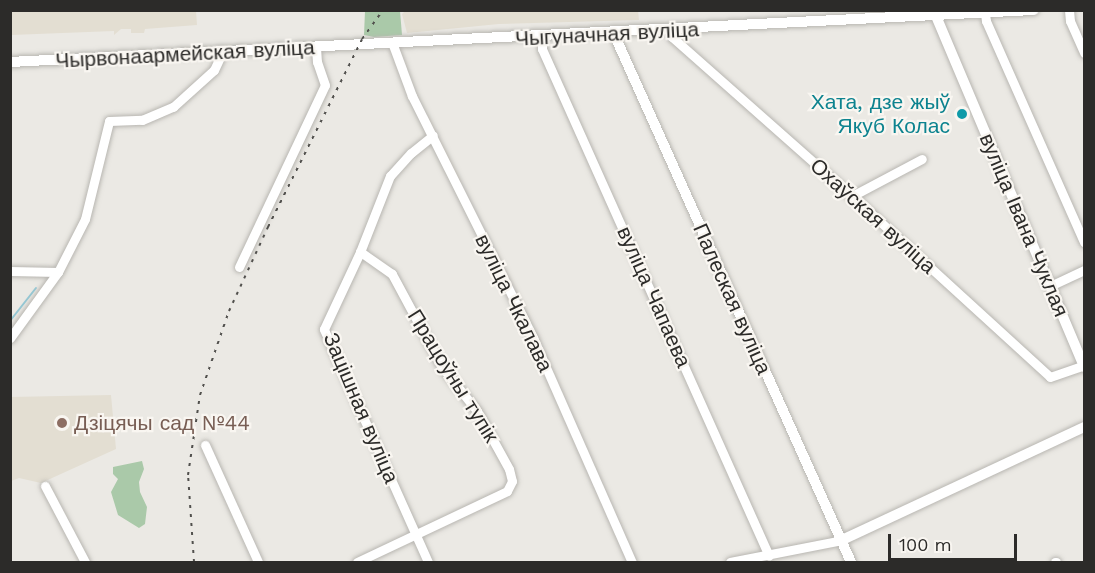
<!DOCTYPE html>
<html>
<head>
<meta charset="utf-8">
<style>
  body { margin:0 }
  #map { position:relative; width:1095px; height:573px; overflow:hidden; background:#ebe9e4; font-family:"Work Sans",sans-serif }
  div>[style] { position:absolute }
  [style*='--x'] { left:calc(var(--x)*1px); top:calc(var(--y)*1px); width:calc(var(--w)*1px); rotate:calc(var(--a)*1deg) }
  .built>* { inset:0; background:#e3ded2 }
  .green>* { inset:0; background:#aac9a9 }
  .stream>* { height:2px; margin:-1px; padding:0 1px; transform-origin:1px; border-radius:1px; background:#94c8d5 }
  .roads { filter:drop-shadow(0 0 2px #b8b6b1) drop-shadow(0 0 2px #b8b6b1) }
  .minor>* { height:9px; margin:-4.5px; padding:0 4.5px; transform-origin:4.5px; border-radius:4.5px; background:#fff }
  .tertiary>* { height:10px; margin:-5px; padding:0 5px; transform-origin:5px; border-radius:5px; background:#fff }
  .rail>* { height:2px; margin-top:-1px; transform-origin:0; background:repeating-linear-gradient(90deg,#51504d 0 3px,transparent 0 9px) }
  .dots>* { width:16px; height:16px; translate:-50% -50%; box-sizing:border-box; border:3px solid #f9f6f1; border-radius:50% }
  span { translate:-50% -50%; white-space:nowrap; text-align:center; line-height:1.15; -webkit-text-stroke:4.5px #f9f6f1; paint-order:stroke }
  .street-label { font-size:21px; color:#2c2b29 }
  .culture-label { font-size:21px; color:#0d838f }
  .right { translate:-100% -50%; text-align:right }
  .education-label { font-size:21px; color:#785e54 }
  .left { translate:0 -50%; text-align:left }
  .frame { position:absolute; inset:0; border:12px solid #2c2b29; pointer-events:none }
  .scale { position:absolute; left:888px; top:534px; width:129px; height:27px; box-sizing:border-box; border:3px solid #2c2b29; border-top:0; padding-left:8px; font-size:18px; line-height:21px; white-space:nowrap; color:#2c2b29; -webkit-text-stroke:4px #f9f6f1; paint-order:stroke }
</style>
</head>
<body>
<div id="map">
  <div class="built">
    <div style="clip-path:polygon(406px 10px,638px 10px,639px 20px,499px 24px,407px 33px,402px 14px)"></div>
    <div style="clip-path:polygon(10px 11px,196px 11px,197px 25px,145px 29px,144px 33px,131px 33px,131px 29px,121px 29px,114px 35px,114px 31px,11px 35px)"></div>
    <div style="clip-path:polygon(111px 395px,116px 449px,41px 483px,19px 478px,11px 481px,10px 397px)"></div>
  </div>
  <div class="green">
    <div style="clip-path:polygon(365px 11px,400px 11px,402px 35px,374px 37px,364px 35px)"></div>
    <div style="clip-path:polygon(142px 461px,144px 469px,139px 482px,140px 492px,147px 507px,145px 524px,139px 528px,118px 515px,111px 492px,118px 479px,113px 474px,113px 467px)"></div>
  </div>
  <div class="stream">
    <div style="--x:10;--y:321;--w:42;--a:-51.8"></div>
  </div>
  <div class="roads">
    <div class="minor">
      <div style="--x:1069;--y:10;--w:11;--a:85"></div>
      <div style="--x:1070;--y:21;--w:35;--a:66"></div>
      <div style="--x:985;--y:13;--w:8;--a:83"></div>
      <div style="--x:986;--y:21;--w:242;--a:66.1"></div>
      <div style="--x:671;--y:31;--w:6;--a:81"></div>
      <div style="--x:672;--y:37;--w:240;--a:41.5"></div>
      <div style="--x:852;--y:196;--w:268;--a:42.4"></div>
      <div style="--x:1050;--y:377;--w:36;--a:-19"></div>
      <div style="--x:542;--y:38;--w:11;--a:90"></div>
      <div style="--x:542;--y:49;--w:555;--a:65.88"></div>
      <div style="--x:393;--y:45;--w:54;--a:69.6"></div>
      <div style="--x:412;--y:96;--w:271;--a:63.4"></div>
      <div style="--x:533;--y:338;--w:245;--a:66.2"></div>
      <div style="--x:852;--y:196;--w:79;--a:-27.9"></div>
      <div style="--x:239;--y:267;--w:201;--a:-64.7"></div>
      <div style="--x:325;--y:85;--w:24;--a:-109"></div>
      <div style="--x:317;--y:62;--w:14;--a:-94"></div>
      <div style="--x:10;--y:271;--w:48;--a:1.2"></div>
      <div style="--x:1050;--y:286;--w:38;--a:-25"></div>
      <div style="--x:10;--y:338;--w:82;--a:-54"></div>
      <div style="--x:58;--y:272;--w:59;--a:-63"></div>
      <div style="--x:85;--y:219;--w:101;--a:-76.2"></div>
      <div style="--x:109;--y:121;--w:33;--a:-2"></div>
      <div style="--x:142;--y:120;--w:34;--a:-23"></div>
      <div style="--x:173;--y:107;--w:55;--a:-42.1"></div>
      <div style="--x:214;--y:70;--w:19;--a:-65"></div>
      <div style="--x:205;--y:445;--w:128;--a:65.6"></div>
      <div style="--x:45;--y:486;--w:86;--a:62.2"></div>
      <div style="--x:357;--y:562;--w:166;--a:-25.3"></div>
      <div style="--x:507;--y:491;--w:11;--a:-63"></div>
      <div style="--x:512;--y:481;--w:12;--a:-104"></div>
      <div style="--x:509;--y:469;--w:66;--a:-118.9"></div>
      <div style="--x:477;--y:411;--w:56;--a:-128.5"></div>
      <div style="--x:442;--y:367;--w:106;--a:-118.3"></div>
      <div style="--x:392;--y:274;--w:39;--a:-145"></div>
      <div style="--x:428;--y:562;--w:255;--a:-114.1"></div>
      <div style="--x:324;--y:329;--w:85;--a:-64.9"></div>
      <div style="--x:360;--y:252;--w:82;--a:-68.5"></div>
      <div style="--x:390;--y:176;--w:31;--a:-48"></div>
      <div style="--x:411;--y:153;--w:28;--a:-39"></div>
      <div style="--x:730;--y:562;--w:114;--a:-11.1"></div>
      <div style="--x:1055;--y:562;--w:1;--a:0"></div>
    </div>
    <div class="tertiary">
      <div style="--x:936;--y:16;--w:381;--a:67.1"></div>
      <div style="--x:614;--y:34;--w:579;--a:65.83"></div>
      <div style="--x:10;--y:62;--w:1025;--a:-2.91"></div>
      <div style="--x:842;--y:540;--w:267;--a:-25"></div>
    </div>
  </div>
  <div class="rail">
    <div style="--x:194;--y:562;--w:87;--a:-93.9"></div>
    <div style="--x:188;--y:475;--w:81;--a:-81.5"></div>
    <div style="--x:200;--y:395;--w:89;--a:-71"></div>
    <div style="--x:229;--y:311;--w:93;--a:-65.1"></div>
    <div style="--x:268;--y:227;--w:210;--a:-63.4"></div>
    <div style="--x:362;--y:39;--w:36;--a:-54"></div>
  </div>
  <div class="dots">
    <div style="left:962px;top:114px;background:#0f9aa8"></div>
    <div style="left:62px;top:423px;background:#8d6e63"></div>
  </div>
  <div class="street-label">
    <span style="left:607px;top:34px;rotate:-3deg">Чыгуначная вуліца</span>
    <span style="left:185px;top:54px;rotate:-3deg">Чырвонаармейская вуліца</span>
    <span style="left:873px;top:216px;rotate:42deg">Охаўская вуліца</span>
    <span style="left:1024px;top:225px;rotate:67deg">вуліца Івана Чуклая</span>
    <span style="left:654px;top:297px;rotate:66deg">вуліца Чапаева</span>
    <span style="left:732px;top:299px;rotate:66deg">Палеская вуліца</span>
    <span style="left:514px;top:303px;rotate:64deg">вуліца Чкалава</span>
    <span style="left:453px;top:376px;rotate:58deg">Працоўны тупік</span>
    <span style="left:361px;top:408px;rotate:67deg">Зацішная вуліца</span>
  </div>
  <div class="culture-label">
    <span class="right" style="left:950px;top:114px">Хата, дзе жыў<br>Якуб Колас</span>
  </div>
  <div class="education-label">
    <span class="left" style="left:74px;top:423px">Дзіцячы сад №44</span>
  </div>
  <div class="frame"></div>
  <div class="scale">100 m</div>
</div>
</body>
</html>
